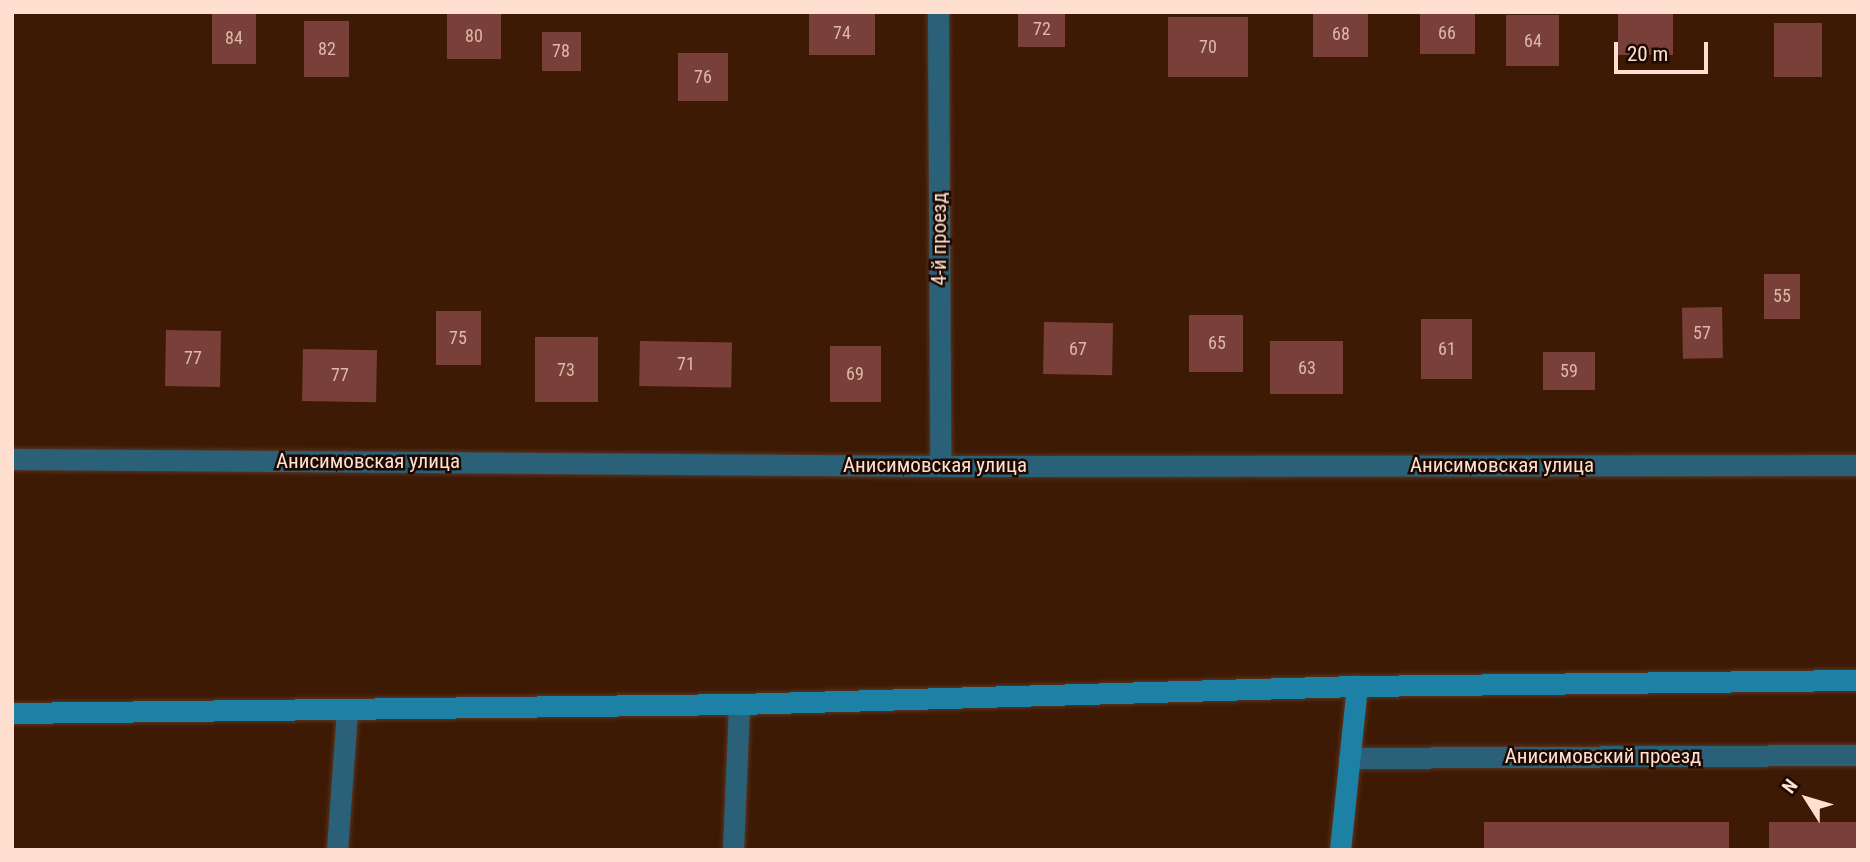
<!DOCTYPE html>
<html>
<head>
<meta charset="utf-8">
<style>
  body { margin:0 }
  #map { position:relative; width:1870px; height:862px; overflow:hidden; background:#3e1a05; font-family:"Roboto Condensed",sans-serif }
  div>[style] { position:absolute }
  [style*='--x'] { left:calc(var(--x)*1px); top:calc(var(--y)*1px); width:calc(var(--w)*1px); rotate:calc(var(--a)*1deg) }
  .building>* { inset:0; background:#794039; transform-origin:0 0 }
  .roads { filter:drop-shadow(0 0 2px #593621) drop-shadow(0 0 2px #593621) }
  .street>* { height:21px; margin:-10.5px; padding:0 10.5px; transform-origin:10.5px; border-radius:10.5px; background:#2a6178 }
  .secondary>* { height:21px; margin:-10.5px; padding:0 10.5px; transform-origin:10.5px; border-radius:10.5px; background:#1d81a6 }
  span { translate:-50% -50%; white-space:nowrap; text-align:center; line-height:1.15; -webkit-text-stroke:5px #1c0901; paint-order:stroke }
  .number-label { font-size:18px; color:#deb8aa }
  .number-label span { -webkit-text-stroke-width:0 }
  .street-label { font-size:21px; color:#ffe0d0 }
  .frame { position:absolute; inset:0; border:14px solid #ffe0d0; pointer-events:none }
  .north { position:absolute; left:1772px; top:764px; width:70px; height:70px; -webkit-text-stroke:5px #1c0901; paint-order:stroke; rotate:307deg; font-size:19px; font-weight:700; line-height:28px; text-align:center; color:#ffe0d0 }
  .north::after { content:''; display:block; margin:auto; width:24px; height:32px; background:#ffe0d0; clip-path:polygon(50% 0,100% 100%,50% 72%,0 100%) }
  .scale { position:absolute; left:1614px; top:42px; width:94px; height:32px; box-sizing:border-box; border:4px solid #ffe0d0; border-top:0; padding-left:9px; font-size:21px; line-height:24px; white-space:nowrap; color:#ffe0d0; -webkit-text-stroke:5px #1c0901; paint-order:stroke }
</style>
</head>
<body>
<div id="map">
  <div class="building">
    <div style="left:212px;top:12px;width:44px;height:52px"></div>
    <div style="left:447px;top:12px;width:54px;height:47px"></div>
    <div style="left:809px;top:12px;width:66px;height:43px"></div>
    <div style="left:1018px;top:12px;width:47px;height:35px"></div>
    <div style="left:1313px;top:12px;width:55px;height:45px"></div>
    <div style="left:1420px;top:12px;width:55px;height:42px"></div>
    <div style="left:1618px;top:12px;width:55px;height:43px"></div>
    <div style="left:1559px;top:15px;width:51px;height:53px;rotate:90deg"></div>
    <div style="left:1168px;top:17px;width:80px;height:60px"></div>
    <div style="left:304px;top:21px;width:45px;height:56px"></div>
    <div style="left:1822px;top:23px;width:54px;height:48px;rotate:90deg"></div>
    <div style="left:542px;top:32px;width:39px;height:39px"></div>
    <div style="left:678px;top:53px;width:50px;height:48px"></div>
    <div style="left:1764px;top:274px;width:36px;height:45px"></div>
    <div style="left:1722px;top:307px;width:51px;height:40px;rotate:89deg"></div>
    <div style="left:436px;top:311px;width:45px;height:54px"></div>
    <div style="left:1189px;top:315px;width:54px;height:57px"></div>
    <div style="left:1472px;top:319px;width:60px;height:51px;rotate:90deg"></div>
    <div style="left:1044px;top:322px;width:69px;height:52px;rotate:1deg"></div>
    <div style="left:166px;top:330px;width:55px;height:56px;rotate:1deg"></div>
    <div style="left:535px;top:337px;width:63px;height:65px"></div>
    <div style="left:640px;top:341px;width:92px;height:45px;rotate:1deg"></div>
    <div style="left:1343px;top:341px;width:53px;height:73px;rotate:90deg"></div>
    <div style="left:830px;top:346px;width:51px;height:56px"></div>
    <div style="left:303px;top:349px;width:74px;height:52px;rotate:1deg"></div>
    <div style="left:1543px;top:352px;width:52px;height:38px"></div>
    <div style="left:1484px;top:822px;width:245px;height:28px"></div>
    <div style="left:1769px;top:822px;width:89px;height:28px"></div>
  </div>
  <div class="roads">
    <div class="street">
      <div style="--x:938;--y:12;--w:454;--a:89.7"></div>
      <div style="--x:12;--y:459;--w:928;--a:0.43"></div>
      <div style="--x:940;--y:466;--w:918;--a:-0.06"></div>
      <div style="--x:1349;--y:758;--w:509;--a:-0.34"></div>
      <div style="--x:337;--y:850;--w:141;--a:-85.9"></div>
      <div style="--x:733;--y:850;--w:146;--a:-87.6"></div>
    </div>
    <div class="secondary">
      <div style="--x:12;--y:713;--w:727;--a:-0.71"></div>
      <div style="--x:739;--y:704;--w:618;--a:-1.67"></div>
      <div style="--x:1357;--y:686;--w:501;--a:-0.69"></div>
      <div style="--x:1340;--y:850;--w:165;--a:-84.1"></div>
    </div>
  </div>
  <div class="number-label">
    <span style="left:1042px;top:29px">72</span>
    <span style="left:842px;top:33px">74</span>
    <span style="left:1447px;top:33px">66</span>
    <span style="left:1341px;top:34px">68</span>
    <span style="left:474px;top:36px">80</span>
    <span style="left:234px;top:38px">84</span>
    <span style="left:1533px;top:41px">64</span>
    <span style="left:1208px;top:47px">70</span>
    <span style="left:327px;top:49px">82</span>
    <span style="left:561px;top:51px">78</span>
    <span style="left:703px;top:77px">76</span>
    <span style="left:1782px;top:296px">55</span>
    <span style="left:1702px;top:333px">57</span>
    <span style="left:458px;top:338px">75</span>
    <span style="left:1217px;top:343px">65</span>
    <span style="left:1078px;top:349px">67</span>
    <span style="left:1447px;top:349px">61</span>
    <span style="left:193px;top:358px">77</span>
    <span style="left:686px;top:364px">71</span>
    <span style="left:1307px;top:368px">63</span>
    <span style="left:566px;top:370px">73</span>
    <span style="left:1569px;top:371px">59</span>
    <span style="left:855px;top:374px">69</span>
    <span style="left:340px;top:375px">77</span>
  </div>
  <div class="street-label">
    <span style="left:939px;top:239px;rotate:-90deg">4-й проезд</span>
    <span style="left:368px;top:461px">Анисимовская улица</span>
    <span style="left:935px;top:465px">Анисимовская улица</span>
    <span style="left:1502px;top:465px">Анисимовская улица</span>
    <span style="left:1603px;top:756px">Анисимовский проезд</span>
  </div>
  <div class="frame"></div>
  <div class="north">N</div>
  <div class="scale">20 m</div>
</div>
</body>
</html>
